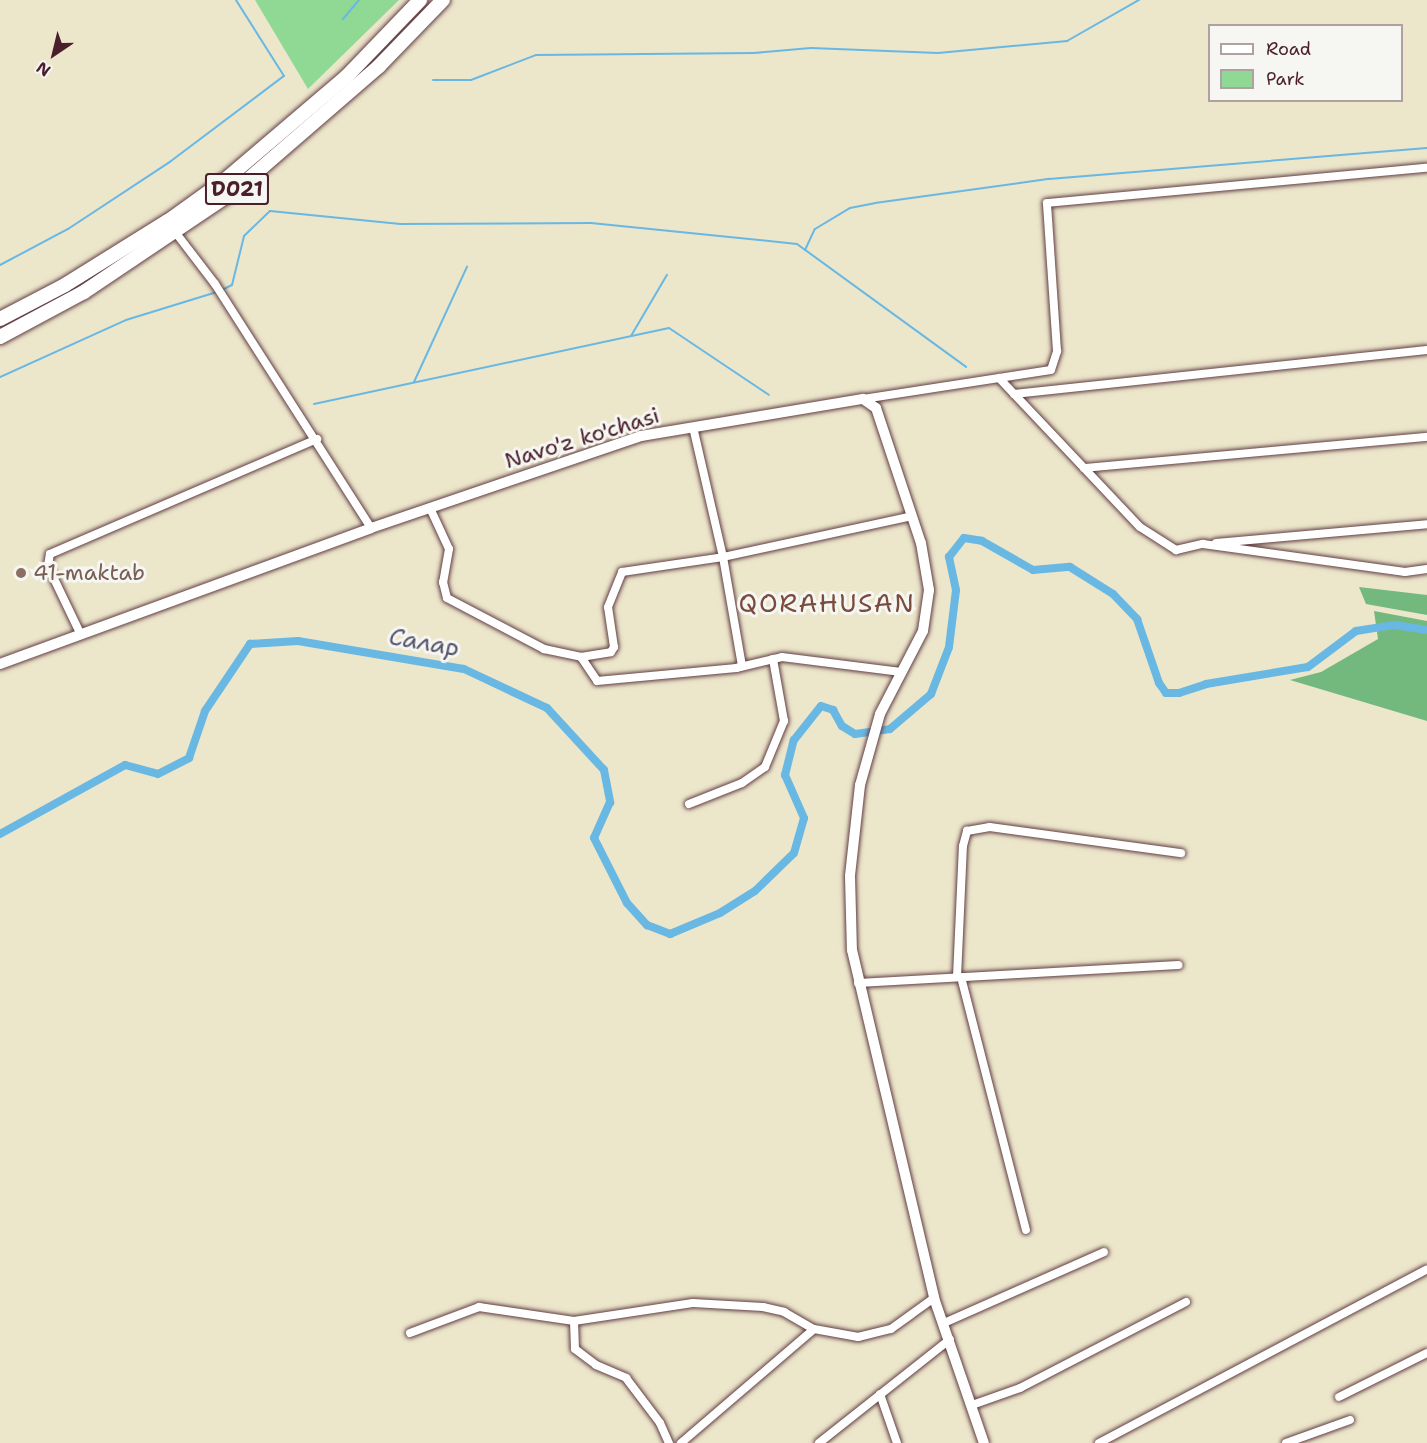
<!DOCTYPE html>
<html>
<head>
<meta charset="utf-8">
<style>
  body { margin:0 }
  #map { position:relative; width:1427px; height:1443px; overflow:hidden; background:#ece6cb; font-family:"Shantell Sans",sans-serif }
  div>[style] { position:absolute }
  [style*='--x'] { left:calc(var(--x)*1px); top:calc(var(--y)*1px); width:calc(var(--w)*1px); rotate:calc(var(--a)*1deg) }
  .green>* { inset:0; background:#8fd995 }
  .forest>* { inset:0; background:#73b97e }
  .stream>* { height:2px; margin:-1px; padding:0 1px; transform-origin:1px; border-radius:1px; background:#68b8e3 }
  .canal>* { height:8px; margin:-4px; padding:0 4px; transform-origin:4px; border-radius:4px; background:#68b8e3 }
  .roads { filter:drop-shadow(0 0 2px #623d43) drop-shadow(0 0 2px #623d43) }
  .street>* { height:8px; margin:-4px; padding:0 4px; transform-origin:4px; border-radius:4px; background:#fff }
  .secondary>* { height:10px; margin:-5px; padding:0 5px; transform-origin:5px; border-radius:5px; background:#fff }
  .highway>* { height:14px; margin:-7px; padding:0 7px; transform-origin:7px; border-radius:7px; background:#fff }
  .dots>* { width:16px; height:16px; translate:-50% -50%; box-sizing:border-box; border:3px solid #f6f6f2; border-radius:50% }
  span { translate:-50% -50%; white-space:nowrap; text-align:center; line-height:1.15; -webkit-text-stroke:6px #f6f6f2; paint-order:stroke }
  .shield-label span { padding:2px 4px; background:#f6f6f2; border:2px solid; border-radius:4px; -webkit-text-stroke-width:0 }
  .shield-label { font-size:21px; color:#4a1f2b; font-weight:700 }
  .street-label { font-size:22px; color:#4a1f2b }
  .education-label { font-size:22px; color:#785e54 }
  .left { translate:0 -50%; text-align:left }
  .water-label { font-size:24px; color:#54556b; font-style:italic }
  .quarter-label { font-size:26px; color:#7a4c3d; letter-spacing:1.5px }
  .legend { position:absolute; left:1208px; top:24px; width:195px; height:78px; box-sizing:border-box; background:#f6f6f2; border:2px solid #b1a0a2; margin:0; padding:8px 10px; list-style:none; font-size:18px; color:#4a1f2b }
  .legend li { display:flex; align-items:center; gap:12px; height:30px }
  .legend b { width:30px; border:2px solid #b1a0a2 }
  .north { position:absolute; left:24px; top:24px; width:60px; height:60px; -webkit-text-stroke:4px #f6f6f2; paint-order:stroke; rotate:215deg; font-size:16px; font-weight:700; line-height:24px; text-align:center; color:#4a1f2b }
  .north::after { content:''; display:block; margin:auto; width:21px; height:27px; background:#4a1f2b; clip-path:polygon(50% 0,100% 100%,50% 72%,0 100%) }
</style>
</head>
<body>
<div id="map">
  <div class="green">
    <div style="clip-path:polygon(255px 0,399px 0,308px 89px)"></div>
  </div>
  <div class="forest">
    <div style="clip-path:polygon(1359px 587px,1427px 595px,1427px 615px,1366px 604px)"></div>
    <div style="clip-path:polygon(1374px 611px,1427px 621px,1427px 721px,1290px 680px,1321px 672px,1378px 639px)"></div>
  </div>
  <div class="stream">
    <div style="--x:343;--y:19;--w:25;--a:-50"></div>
    <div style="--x:433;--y:80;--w:38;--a:0"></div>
    <div style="--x:471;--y:80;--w:70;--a:-21"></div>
    <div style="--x:536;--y:55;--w:218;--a:-0.5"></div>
    <div style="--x:754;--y:53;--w:57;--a:-5"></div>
    <div style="--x:811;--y:48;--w:127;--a:2.3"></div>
    <div style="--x:938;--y:53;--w:130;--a:-5.3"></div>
    <div style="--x:1067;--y:41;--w:83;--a:-29.7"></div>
    <div style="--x:805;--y:250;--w:23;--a:-65"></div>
    <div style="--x:815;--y:229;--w:41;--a:-31"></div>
    <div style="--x:850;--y:208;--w:25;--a:-11"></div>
    <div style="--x:875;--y:203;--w:176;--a:-7.9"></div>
    <div style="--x:1049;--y:179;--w:379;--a:-4.7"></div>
    <div style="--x:0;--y:265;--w:77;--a:-27.9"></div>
    <div style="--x:68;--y:229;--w:123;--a:-33.4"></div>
    <div style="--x:171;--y:161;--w:141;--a:-37"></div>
    <div style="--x:284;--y:76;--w:90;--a:-122.3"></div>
    <div style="--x:222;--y:290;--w:11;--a:-27"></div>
    <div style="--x:232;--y:285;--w:50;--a:-76.2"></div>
    <div style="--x:244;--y:236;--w:36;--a:-44"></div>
    <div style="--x:270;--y:211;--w:131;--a:5.7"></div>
    <div style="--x:400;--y:224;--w:191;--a:-0.3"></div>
    <div style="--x:591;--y:223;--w:207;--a:5.8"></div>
    <div style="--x:797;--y:244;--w:209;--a:36"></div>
    <div style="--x:631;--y:336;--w:71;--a:-59.5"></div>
    <div style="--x:0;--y:377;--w:138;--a:-24.3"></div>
    <div style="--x:126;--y:320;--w:95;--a:-17.1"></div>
    <div style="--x:414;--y:382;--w:127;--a:-65.3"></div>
    <div style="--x:314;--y:404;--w:363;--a:-12.1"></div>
    <div style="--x:669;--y:328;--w:120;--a:33.8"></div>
  </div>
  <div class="canal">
    <div style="--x:0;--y:834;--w:143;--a:-28.9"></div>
    <div style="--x:125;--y:765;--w:34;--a:15"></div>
    <div style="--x:158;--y:774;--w:35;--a:-27"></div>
    <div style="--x:189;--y:758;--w:50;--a:-71.2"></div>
    <div style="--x:205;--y:711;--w:81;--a:-56.1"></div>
    <div style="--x:250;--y:644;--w:48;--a:-3.6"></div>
    <div style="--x:298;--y:641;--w:168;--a:9.6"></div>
    <div style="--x:464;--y:669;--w:92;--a:25.2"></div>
    <div style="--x:547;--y:708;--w:84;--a:47.4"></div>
    <div style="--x:604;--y:770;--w:33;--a:79"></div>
    <div style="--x:610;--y:802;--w:39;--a:114"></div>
    <div style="--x:594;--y:838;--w:73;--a:63.1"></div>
    <div style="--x:627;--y:903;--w:30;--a:48"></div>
    <div style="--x:647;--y:925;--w:25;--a:21"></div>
    <div style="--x:670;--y:934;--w:54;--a:-22.8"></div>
    <div style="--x:720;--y:913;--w:41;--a:-32.2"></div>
    <div style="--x:755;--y:891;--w:54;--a:-44.3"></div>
    <div style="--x:794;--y:853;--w:36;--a:-74"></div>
    <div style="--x:804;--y:818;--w:47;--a:-113.8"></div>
    <div style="--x:785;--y:775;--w:36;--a:-76"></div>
    <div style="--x:794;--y:740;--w:43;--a:-51.5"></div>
    <div style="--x:821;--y:706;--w:13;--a:18"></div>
    <div style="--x:833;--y:710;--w:18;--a:61"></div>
    <div style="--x:842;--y:726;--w:15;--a:32"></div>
    <div style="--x:855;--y:734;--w:35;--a:-8"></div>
    <div style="--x:890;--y:729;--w:54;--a:-40.5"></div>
    <div style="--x:931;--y:694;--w:50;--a:-69"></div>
    <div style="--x:949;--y:647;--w:57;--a:-83"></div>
    <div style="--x:956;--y:590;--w:34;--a:-102"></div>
    <div style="--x:949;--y:557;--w:24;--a:-52"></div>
    <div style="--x:964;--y:538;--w:18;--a:9"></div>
    <div style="--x:982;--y:541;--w:59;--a:29.6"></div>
    <div style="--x:1033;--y:570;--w:37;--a:-5"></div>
    <div style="--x:1070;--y:567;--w:51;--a:32.1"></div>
    <div style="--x:1113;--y:594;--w:35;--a:46"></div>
    <div style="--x:1137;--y:619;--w:68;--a:71"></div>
    <div style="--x:1159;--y:683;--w:12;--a:55"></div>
    <div style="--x:1166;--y:693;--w:13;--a:0"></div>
    <div style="--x:1179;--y:693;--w:28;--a:-18"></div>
    <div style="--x:1206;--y:684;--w:103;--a:-9.5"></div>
    <div style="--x:1308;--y:667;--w:60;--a:-36.9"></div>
    <div style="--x:1356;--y:631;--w:39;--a:-9"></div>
    <div style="--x:1395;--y:625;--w:32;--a:9"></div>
  </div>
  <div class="roads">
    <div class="street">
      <div style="--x:176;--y:233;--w:64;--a:52.6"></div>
      <div style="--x:215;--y:284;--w:290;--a:57.4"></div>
      <div style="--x:999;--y:378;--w:205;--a:46.6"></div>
      <div style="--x:1140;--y:527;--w:43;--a:32.6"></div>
      <div style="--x:1176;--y:550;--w:28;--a:-13"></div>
      <div style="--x:1203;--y:544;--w:204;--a:7.9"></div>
      <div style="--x:1405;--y:572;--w:22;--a:-8"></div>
      <div style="--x:1014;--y:394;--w:415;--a:-6.1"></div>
      <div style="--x:863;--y:399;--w:190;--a:-8.8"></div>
      <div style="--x:1051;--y:370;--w:20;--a:-72"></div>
      <div style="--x:1057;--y:351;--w:148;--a:-93.9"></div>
      <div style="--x:1047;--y:203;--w:382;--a:-5.3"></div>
      <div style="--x:693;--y:427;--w:133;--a:77"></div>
      <div style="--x:723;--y:557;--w:111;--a:80.1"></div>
      <div style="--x:1084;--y:468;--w:344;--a:-5.2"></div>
      <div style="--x:430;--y:508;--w:45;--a:65.1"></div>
      <div style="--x:449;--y:549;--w:34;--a:100"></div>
      <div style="--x:443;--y:582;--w:16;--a:76"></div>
      <div style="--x:447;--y:598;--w:110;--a:27.7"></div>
      <div style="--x:544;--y:649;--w:38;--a:12"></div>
      <div style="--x:581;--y:657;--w:29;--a:56"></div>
      <div style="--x:597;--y:681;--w:140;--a:-5.3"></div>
      <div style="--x:736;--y:668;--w:47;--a:-13.4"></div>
      <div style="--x:782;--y:657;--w:120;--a:7.2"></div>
      <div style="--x:1216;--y:543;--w:212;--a:-5.1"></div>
      <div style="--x:81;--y:635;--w:76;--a:-115.6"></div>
      <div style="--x:48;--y:566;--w:12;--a:-81"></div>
      <div style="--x:50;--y:554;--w:291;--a:-23.3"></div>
      <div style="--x:581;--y:657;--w:30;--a:-9"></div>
      <div style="--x:611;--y:652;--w:6;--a:-59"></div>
      <div style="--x:614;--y:647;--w:40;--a:-98.5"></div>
      <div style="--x:608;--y:607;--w:38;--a:-68"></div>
      <div style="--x:622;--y:572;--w:102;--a:-8.4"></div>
      <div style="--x:723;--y:557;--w:193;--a:-12.2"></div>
      <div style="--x:689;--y:804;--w:57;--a:-21.6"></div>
      <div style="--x:742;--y:783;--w:28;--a:-35"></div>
      <div style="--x:765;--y:767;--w:50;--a:-67.6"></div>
      <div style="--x:784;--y:721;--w:63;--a:-100.1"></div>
      <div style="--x:957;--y:977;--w:131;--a:-87.4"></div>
      <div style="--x:963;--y:846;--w:16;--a:-75"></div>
      <div style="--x:967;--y:831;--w:23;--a:-10"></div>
      <div style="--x:990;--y:827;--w:193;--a:7.8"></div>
      <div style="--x:961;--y:977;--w:261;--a:75.6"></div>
      <div style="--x:858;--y:983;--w:321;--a:-3.2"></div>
      <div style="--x:574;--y:1321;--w:28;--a:88"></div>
      <div style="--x:575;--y:1349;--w:26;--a:37"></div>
      <div style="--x:596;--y:1365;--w:33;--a:23"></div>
      <div style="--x:626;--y:1378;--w:56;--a:52.9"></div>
      <div style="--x:660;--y:1423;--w:22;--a:66"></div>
      <div style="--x:944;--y:1323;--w:175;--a:-23.9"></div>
      <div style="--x:410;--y:1333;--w:74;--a:-20.6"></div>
      <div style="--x:479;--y:1307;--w:96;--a:8.4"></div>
      <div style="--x:574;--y:1321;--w:120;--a:-8.6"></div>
      <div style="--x:693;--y:1303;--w:70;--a:3.3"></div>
      <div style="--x:763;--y:1307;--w:22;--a:13"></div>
      <div style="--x:784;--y:1312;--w:34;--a:30"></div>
      <div style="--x:814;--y:1329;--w:45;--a:10.3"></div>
      <div style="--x:858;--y:1337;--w:34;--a:-14"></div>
      <div style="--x:891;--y:1329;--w:53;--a:-35.8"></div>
      <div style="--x:880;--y:1394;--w:52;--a:70.9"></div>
      <div style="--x:1339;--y:1397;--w:98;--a:-26.6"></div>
      <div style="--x:972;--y:1405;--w:51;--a:-19.5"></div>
      <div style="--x:1020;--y:1388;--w:187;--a:-27.4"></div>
      <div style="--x:681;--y:1443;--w:175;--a:-40.6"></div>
      <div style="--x:819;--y:1443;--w:167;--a:-38.4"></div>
      <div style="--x:1099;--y:1443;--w:371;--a:-27.9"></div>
      <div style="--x:1286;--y:1443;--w:68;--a:-19.8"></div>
    </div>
    <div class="secondary">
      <div style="--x:0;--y:664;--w:395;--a:-20.1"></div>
      <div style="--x:371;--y:528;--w:285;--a:-18.8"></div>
      <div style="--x:641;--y:436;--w:225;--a:-9.5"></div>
      <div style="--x:863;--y:399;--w:16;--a:35"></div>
      <div style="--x:876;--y:408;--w:142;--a:71.6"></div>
      <div style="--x:921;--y:543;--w:48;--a:80.3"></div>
      <div style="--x:929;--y:590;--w:41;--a:98.3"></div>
      <div style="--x:923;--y:631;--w:93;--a:117.4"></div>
      <div style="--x:880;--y:714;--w:74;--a:105.7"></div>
      <div style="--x:860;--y:785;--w:92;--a:96.3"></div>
      <div style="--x:850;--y:876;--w:74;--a:88.5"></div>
      <div style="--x:852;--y:950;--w:358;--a:76.7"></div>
      <div style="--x:934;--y:1298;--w:153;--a:71"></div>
    </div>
    <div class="highway">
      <div style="--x:0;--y:319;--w:73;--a:-27.6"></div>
      <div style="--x:65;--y:285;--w:121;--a:-31.9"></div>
      <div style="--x:168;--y:221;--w:70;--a:-35.7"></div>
      <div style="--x:225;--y:180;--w:159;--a:-40.4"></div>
      <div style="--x:346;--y:77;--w:107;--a:-46.1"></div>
      <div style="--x:0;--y:337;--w:95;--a:-28.2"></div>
      <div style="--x:84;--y:292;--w:183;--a:-33.9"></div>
      <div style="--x:236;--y:190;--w:189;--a:-40.9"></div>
      <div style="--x:379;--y:66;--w:92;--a:-45.9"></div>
    </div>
  </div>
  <div class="dots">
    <div style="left:21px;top:573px;background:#8d6e63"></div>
  </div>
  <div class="shield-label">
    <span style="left:237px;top:189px">D021</span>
  </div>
  <div class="street-label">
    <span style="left:582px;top:438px;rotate:-17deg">Navo'z ko'chasi</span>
  </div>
  <div class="education-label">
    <span class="left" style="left:33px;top:573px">41-maktab</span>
  </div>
  <div class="water-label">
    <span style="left:424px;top:643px;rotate:10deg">Салар</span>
  </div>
  <div class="quarter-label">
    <span style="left:827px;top:603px">QORAHUSAN</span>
  </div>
  <ul class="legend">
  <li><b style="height:8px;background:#fff"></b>Road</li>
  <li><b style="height:16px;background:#8fd995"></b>Park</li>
  </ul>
  <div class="north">N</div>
</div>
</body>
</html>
